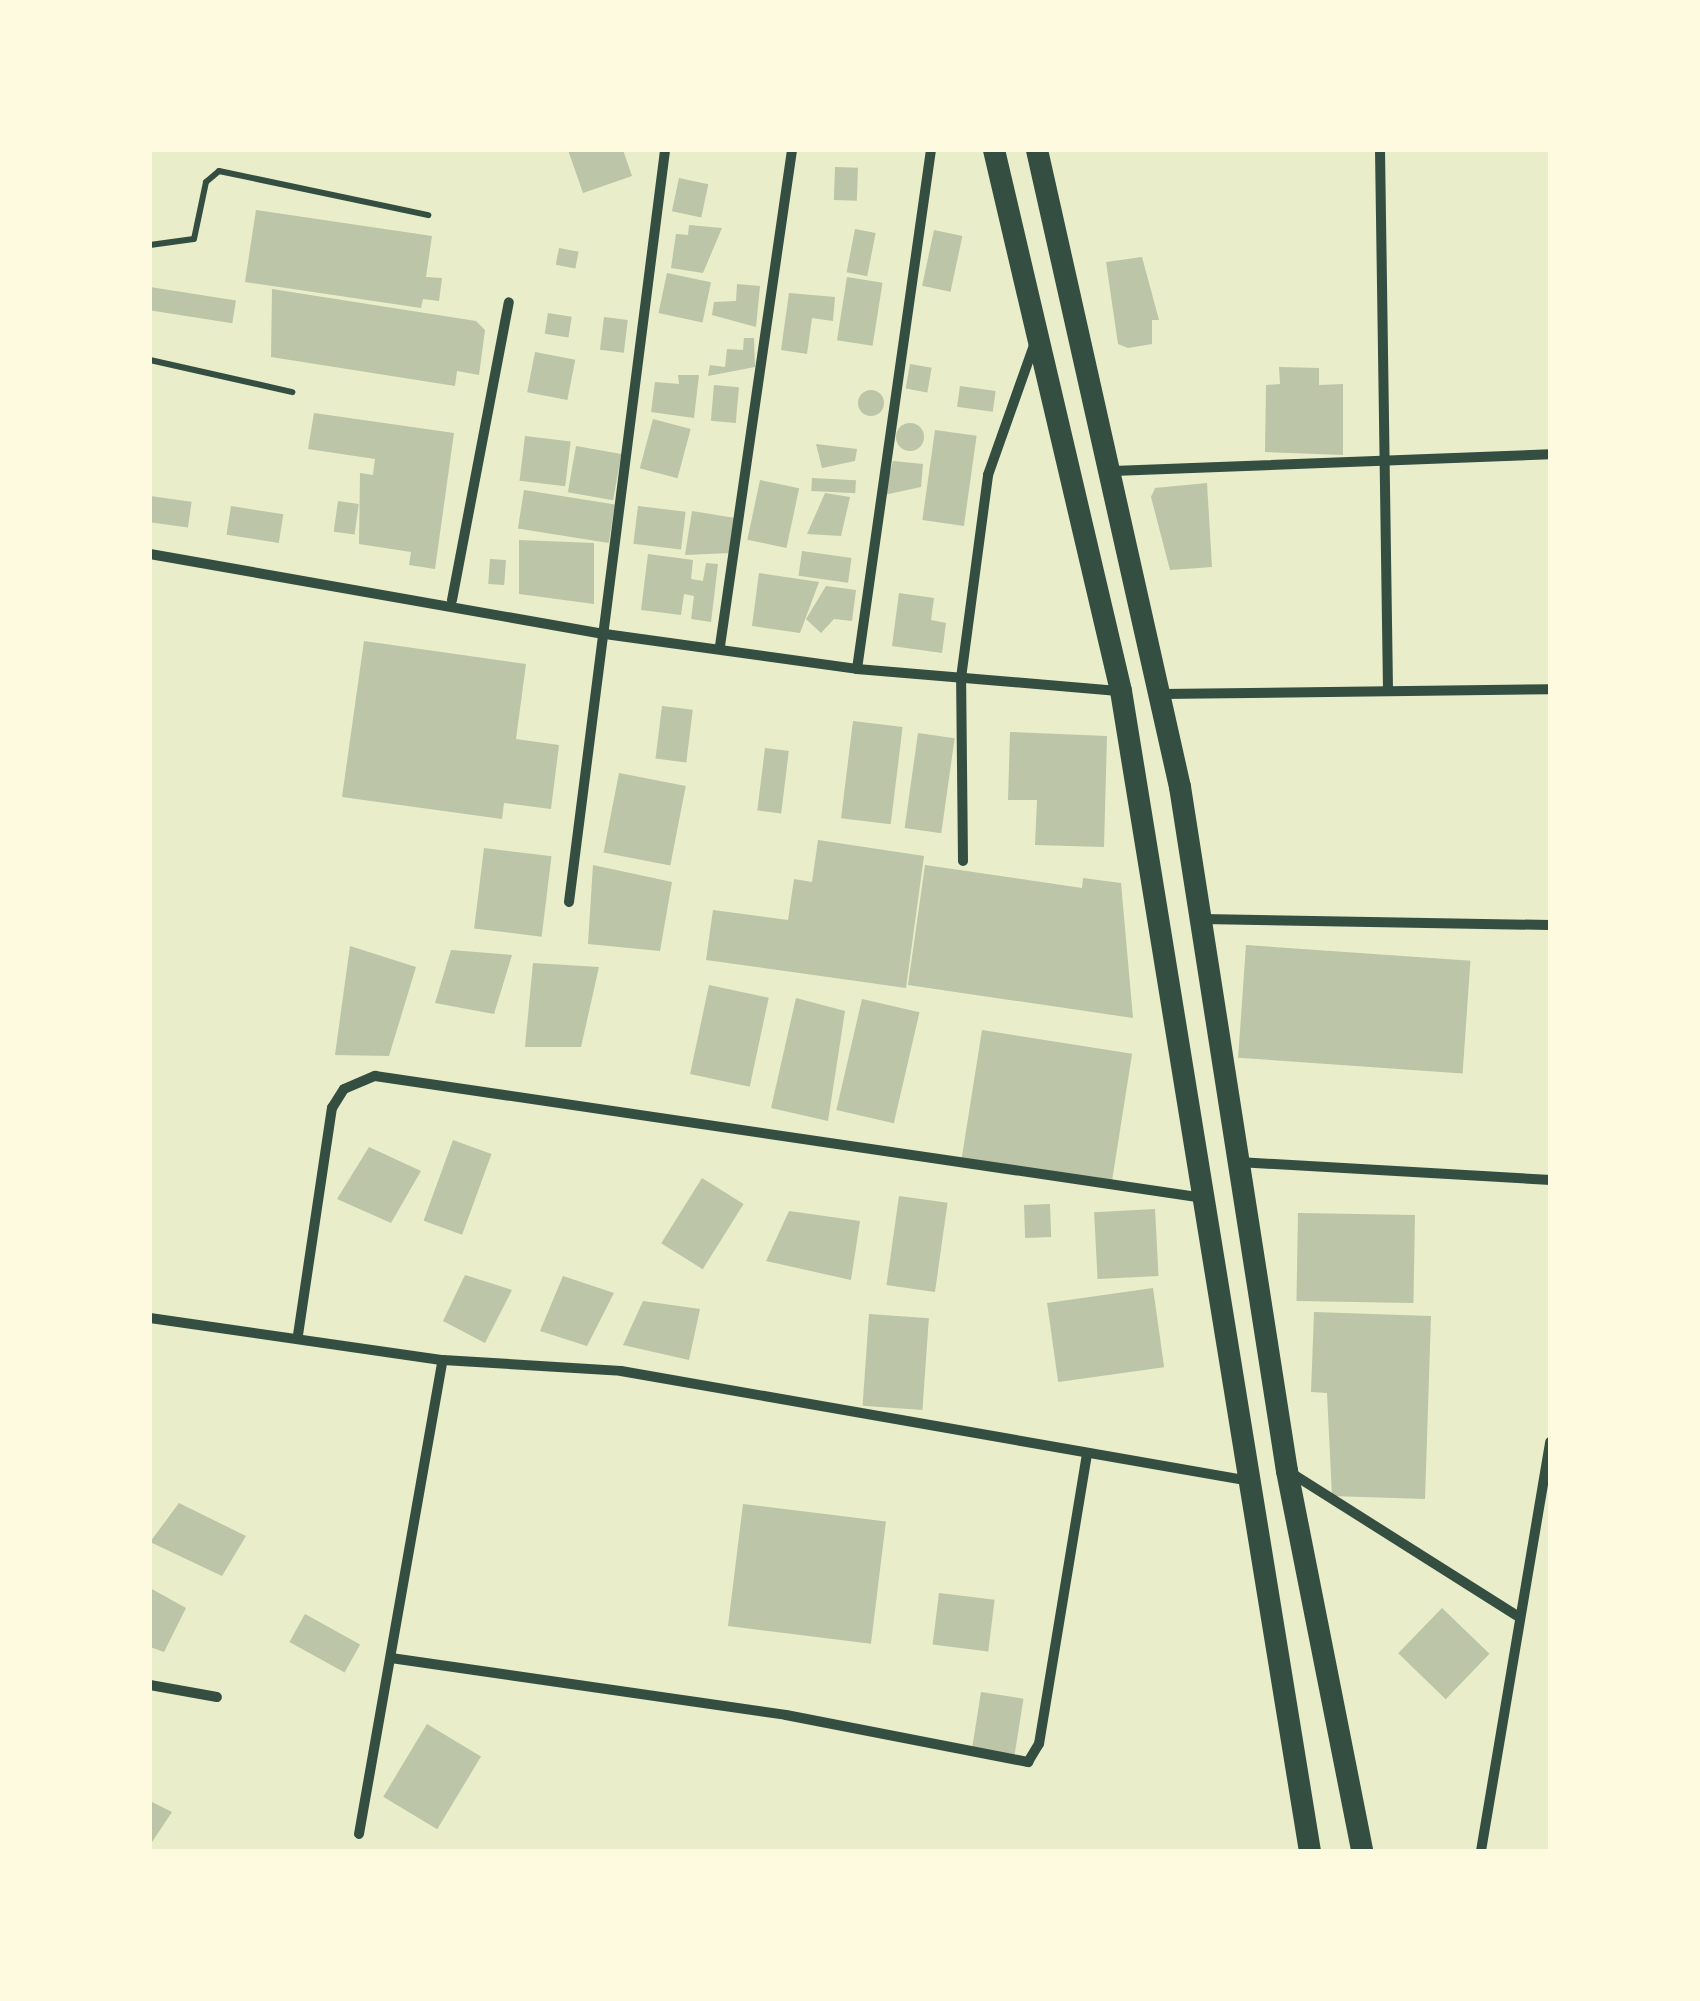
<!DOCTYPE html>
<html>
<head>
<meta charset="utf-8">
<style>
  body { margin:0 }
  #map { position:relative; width:1700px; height:2001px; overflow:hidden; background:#e9edc9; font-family:"Fira Sans",sans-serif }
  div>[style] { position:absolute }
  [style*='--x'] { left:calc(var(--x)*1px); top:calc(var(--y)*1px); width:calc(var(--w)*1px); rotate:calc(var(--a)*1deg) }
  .building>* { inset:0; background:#bcc5a7; transform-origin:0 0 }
  .round { border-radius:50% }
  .service>* { height:6px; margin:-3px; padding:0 3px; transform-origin:3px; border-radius:3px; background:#344e41 }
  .minor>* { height:10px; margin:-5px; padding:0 5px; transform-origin:5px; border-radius:5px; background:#344e41 }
  .primary>* { height:22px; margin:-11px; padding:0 11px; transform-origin:11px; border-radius:11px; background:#344e41 }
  span { translate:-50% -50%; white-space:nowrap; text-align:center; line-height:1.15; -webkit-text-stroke:10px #fefae0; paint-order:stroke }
  .frame { position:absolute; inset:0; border:152px solid #fefae0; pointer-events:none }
</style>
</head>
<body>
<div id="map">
  <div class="building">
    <div style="clip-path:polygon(568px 150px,623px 150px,632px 176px,583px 193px)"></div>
    <div style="left:835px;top:167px;width:23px;height:33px;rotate:2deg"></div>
    <div style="left:679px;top:178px;width:30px;height:34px;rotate:12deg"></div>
    <div style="clip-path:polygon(256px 210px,432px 236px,426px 277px,442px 278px,439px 301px,423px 299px,421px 308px,245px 282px)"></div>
    <div style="clip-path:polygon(689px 225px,722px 228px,703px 273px,671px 268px,676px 234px,688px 235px)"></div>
    <div style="left:855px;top:229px;width:21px;height:44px;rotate:11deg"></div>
    <div style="left:934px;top:230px;width:29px;height:57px;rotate:12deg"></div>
    <div style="left:559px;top:248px;width:20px;height:17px;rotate:11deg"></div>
    <div style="clip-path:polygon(1142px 257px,1159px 320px,1152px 320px,1152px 344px,1128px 348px,1118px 344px,1106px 262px)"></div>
    <div style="left:667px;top:273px;width:45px;height:41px;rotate:12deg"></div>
    <div style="left:847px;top:277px;width:36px;height:64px;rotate:9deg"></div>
    <div style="clip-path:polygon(737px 284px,760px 286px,756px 327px,712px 315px,714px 302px,736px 301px)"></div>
    <div style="left:150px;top:287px;width:87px;height:23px;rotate:9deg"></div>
    <div style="clip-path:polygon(272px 289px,476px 321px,485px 330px,479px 375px,457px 371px,455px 386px,271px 357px)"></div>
    <div style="clip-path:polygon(789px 293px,835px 297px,833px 321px,812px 318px,807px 354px,781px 350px)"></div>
    <div style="left:548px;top:313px;width:24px;height:21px;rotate:9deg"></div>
    <div style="left:604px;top:317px;width:24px;height:33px;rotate:7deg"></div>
    <div style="clip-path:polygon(744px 338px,754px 338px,755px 367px,708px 376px,710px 365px,725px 367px,727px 349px,743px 350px)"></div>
    <div style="left:535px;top:352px;width:41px;height:41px;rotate:11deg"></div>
    <div style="left:910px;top:364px;width:22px;height:25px;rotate:10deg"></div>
    <div style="clip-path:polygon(1279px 367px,1319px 368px,1319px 385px,1343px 384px,1343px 455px,1265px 452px,1266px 385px,1280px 384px)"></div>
    <div style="clip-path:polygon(678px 375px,699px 375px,694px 418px,651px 412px,655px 382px,679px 384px)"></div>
    <div style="left:714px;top:385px;width:25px;height:36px;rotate:5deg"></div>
    <div style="left:960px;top:386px;width:36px;height:21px;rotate:8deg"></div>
    <div class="round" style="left:858px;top:390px;width:26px;height:26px"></div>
    <div style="clip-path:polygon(314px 413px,454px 433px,435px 569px,409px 565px,411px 552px,359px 544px,360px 473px,373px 475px,375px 459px,308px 449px)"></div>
    <div style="left:653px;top:419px;width:39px;height:51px;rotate:15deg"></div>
    <div class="round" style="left:896px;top:423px;width:28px;height:28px"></div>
    <div style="left:935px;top:430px;width:42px;height:91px;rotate:8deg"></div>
    <div style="left:525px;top:436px;width:46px;height:45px;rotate:7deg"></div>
    <div style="clip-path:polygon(816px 444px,857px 449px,855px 461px,822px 468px)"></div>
    <div style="left:576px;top:446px;width:46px;height:47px;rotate:10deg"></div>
    <div style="clip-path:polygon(893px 461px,923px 464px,921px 487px,884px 495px)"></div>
    <div style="left:812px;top:478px;width:44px;height:13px;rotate:3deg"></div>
    <div style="left:760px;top:480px;width:40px;height:61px;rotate:12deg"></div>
    <div style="clip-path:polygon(1207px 483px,1212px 567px,1170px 570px,1151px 497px,1155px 488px)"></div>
    <div style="left:524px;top:490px;width:92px;height:39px;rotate:9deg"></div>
    <div style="clip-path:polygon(825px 493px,850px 497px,841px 536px,807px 534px)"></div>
    <div style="left:150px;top:496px;width:42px;height:26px;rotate:8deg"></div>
    <div style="left:338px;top:501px;width:21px;height:31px;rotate:8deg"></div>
    <div style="left:231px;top:506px;width:53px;height:29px;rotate:9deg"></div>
    <div style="left:638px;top:506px;width:48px;height:38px;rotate:7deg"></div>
    <div style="clip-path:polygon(692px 511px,735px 518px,730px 553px,685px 555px)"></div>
    <div style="clip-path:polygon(519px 540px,594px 543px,594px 604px,519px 594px)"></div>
    <div style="left:802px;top:551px;width:50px;height:25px;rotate:8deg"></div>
    <div style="clip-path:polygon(648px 554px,693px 560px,691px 579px,703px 581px,706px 563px,718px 564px,711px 622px,691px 619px,694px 596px,684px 594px,681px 615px,641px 610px)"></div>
    <div style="left:490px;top:559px;width:16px;height:25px;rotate:4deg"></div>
    <div style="clip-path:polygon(759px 573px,819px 582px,800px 633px,752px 626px)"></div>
    <div style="clip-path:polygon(826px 586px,856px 590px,852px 621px,834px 619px,821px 633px,806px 619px)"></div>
    <div style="clip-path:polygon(899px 593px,934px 598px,931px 620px,946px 623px,942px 653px,892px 646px)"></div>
    <div style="clip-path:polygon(364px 641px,526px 664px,516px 739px,559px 745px,551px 809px,504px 803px,502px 819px,342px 797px)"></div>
    <div style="left:662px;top:706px;width:31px;height:53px;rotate:7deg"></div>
    <div style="left:853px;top:721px;width:50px;height:98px;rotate:7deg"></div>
    <div style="clip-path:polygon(1010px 732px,1107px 736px,1104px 847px,1035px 845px,1037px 800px,1008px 800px)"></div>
    <div style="left:918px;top:733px;width:37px;height:96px;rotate:8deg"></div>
    <div style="left:765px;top:748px;width:24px;height:63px;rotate:7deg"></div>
    <div style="left:619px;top:773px;width:68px;height:81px;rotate:11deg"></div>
    <div style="clip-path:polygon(818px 840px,924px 856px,906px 988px,706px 960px,713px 910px,788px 920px,794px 879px,812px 882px)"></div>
    <div style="left:484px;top:848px;width:68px;height:81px;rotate:7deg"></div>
    <div style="clip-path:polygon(593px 865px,672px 882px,660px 951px,588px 944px)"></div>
    <div style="clip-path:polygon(925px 865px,1082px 888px,1083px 878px,1121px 883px,1133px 1018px,908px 985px)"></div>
    <div style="left:1246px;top:945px;width:225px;height:113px;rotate:4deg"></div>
    <div style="clip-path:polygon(350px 946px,416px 967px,389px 1056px,335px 1055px)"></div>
    <div style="clip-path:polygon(451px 950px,512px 955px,494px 1014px,435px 1003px)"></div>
    <div style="clip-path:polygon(533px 963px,599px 967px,581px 1047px,525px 1047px)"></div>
    <div style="left:709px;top:985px;width:61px;height:91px;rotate:12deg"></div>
    <div style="clip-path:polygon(796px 998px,845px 1011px,828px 1121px,771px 1108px)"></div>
    <div style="left:862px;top:999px;width:59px;height:114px;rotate:13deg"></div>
    <div style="left:982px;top:1030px;width:152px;height:131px;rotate:9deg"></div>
    <div style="left:453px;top:1140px;width:41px;height:86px;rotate:20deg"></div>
    <div style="clip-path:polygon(369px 1147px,421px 1171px,391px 1223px,337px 1199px)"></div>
    <div style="left:702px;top:1178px;width:49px;height:77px;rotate:32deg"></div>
    <div style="left:899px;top:1196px;width:49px;height:90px;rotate:8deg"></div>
    <div style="left:1050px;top:1204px;width:33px;height:26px;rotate:88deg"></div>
    <div style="left:1155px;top:1209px;width:67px;height:61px;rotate:87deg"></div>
    <div style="clip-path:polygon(789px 1211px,860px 1221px,851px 1280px,766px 1261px)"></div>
    <div style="left:1298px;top:1213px;width:117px;height:88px;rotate:1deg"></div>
    <div style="clip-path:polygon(465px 1275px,512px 1290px,485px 1343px,443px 1321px)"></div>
    <div style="clip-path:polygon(563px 1276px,614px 1293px,587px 1346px,540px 1331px)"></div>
    <div style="left:1153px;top:1288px;width:80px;height:107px;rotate:82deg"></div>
    <div style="clip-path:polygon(643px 1301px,700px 1309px,689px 1360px,623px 1345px)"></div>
    <div style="clip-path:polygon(1314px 1312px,1431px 1316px,1425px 1499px,1332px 1496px,1327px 1393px,1311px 1392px)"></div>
    <div style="left:869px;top:1314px;width:60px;height:92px;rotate:4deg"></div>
    <div style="clip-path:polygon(179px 1503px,246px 1536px,222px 1576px,150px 1542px)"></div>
    <div style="left:743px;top:1504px;width:144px;height:123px;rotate:7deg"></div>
    <div style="clip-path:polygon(150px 1588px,186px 1608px,164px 1652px,150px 1647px)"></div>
    <div style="left:939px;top:1593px;width:56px;height:52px;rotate:7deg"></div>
    <div style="left:1442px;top:1608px;width:66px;height:63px;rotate:44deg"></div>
    <div style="left:305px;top:1614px;width:63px;height:32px;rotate:29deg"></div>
    <div style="left:981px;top:1692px;width:43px;height:60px;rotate:9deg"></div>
    <div style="left:427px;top:1724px;width:63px;height:85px;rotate:31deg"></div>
    <div style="clip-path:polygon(150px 1801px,172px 1812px,150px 1845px)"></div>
  </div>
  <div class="service">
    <div style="--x:150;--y:245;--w:44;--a:-7.8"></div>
    <div style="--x:194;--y:239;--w:58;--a:-78.1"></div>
    <div style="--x:206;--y:182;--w:17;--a:-40"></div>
    <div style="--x:219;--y:171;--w:214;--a:11.9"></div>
    <div style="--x:150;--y:360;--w:146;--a:12.7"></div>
  </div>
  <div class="minor">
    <div style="--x:1380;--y:150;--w:541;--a:89.15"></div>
    <div style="--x:1113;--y:471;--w:437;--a:-2.2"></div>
    <div style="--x:150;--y:554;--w:462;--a:10"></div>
    <div style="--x:605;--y:634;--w:254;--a:7.9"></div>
    <div style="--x:857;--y:669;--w:262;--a:4.8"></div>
    <div style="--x:452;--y:600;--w:303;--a:-79.2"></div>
    <div style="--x:720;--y:646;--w:501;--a:-81.74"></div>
    <div style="--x:857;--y:669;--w:524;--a:-81.89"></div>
    <div style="--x:1161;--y:694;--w:389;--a:-0.7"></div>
    <div style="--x:963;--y:861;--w:183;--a:-90.6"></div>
    <div style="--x:961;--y:678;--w:205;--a:-82.4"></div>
    <div style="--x:988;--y:475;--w:141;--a:-70.5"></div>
    <div style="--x:569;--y:902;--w:758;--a:-82.72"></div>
    <div style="--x:1203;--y:919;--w:347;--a:1"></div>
    <div style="--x:1238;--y:1162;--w:313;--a:3.3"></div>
    <div style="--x:150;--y:1318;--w:296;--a:8.2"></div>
    <div style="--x:443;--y:1360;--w:178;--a:3.5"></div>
    <div style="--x:621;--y:1371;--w:632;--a:9.92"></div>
    <div style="--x:298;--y:1335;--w:230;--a:-81.5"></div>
    <div style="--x:332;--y:1108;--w:22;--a:-58"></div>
    <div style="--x:344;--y:1089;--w:34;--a:-23"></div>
    <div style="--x:375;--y:1076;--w:831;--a:8.37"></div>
    <div style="--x:1288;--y:1471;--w:270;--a:32.3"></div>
    <div style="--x:391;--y:1658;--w:399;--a:8.2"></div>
    <div style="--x:786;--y:1715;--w:247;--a:11"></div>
    <div style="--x:1028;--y:1762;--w:21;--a:-59"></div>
    <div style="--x:1039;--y:1744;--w:293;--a:-80.6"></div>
    <div style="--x:150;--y:1685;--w:68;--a:10.2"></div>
    <div style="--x:359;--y:1834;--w:481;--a:-80"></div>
    <div style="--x:1481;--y:1851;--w:415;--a:-80.4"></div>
  </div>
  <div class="primary">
    <div style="--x:994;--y:150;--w:556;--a:76.79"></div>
    <div style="--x:1121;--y:691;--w:1175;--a:80.75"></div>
    <div style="--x:1037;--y:150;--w:653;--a:77.35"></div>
    <div style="--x:1180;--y:787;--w:692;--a:81.11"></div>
    <div style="--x:1287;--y:1471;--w:387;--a:78.8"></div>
  </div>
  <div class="frame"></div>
</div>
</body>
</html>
